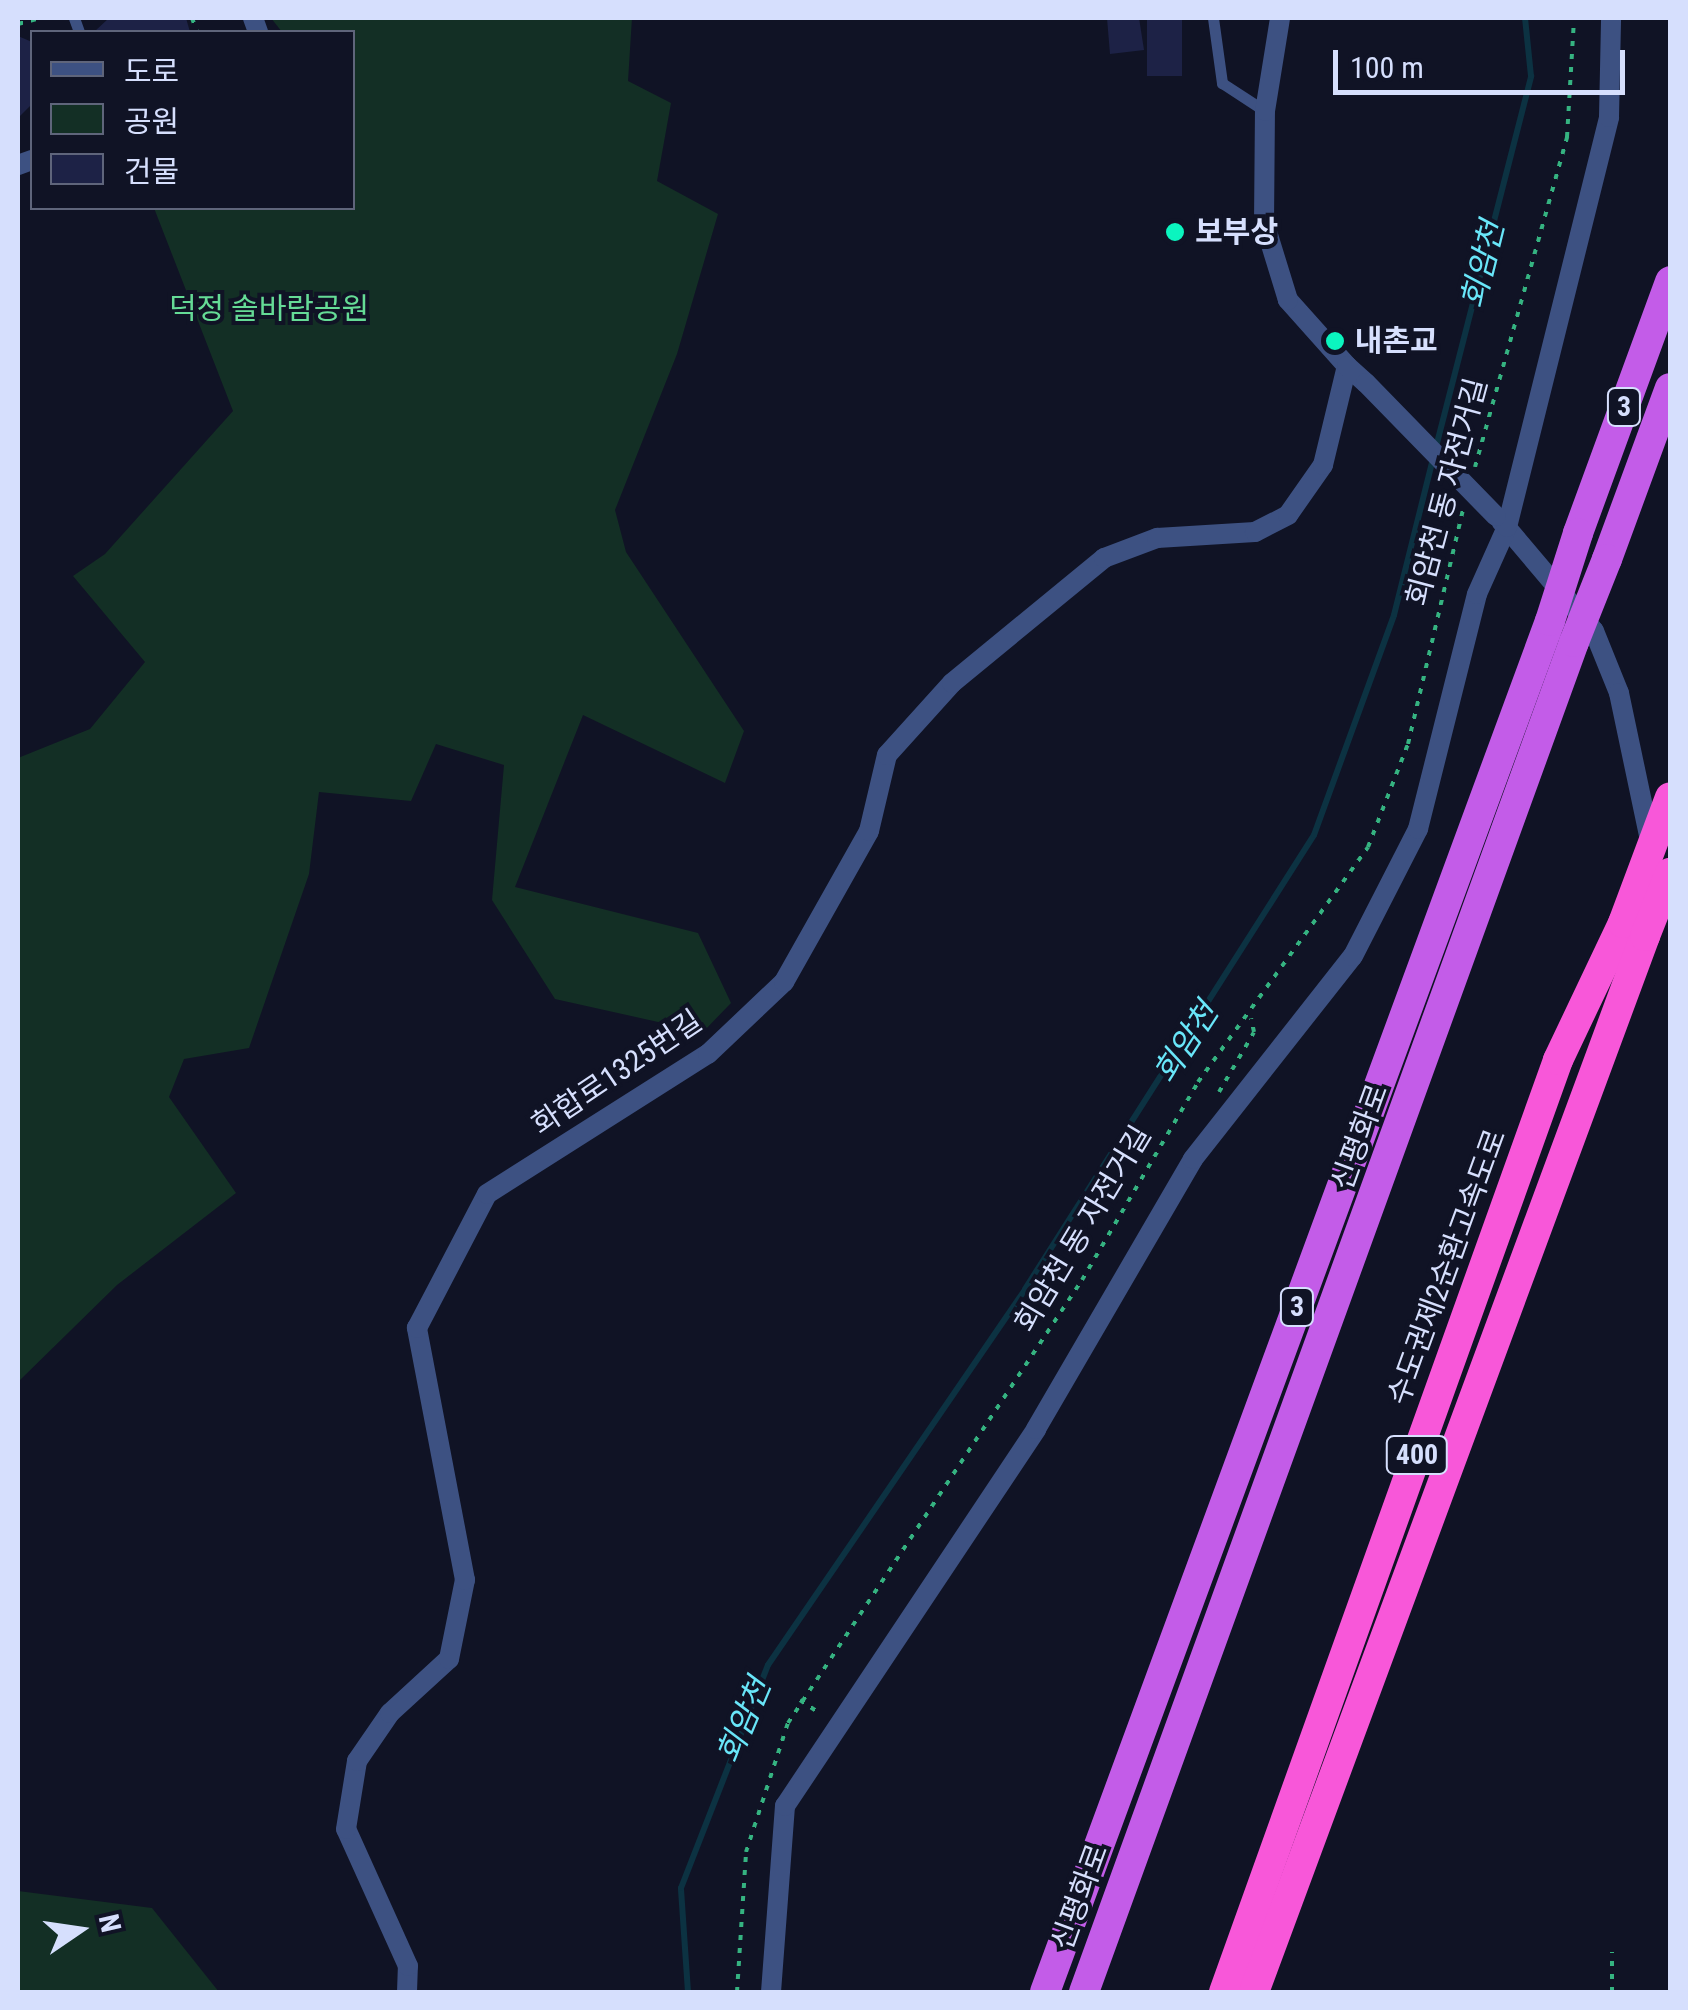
<!DOCTYPE html>
<html>
<head>
<meta charset="utf-8">
<style>
  body { margin:0 }
  #map { position:relative; width:1688px; height:2010px; overflow:hidden; background:#101325; font-family:"Roboto Condensed","Noto Sans KR",sans-serif }
  div>[style] { position:absolute }
  [style*='--x'] { left:calc(var(--x)*1px); top:calc(var(--y)*1px); width:calc(var(--w)*1px); rotate:calc(var(--a)*1deg) }
  .green>* { inset:0; background:#132f25 }
  .stream>* { height:6px; margin:-3px; padding:0 3px; transform-origin:3px; border-radius:3px; background:#0c3242 }
  .building>* { inset:0; background:#1d2246; transform-origin:0 0 }
  .path>* { height:4px; margin-top:-2px; transform-origin:0; background:repeating-linear-gradient(90deg,#35b381 0 5px,transparent 0 13px) }
  .service>* { height:11px; margin:-5.5px; padding:0 5.5px; transform-origin:5.5px; border-radius:5.5px; background:#3d5182 }
  .minor>* { height:20px; margin:-10px; padding:0 10px; transform-origin:10px; border-radius:10px; background:#3d5182 }
  .tertiary>* { height:20px; margin:-10px; padding:0 10px; transform-origin:10px; border-radius:10px; background:#3d5182 }
  .trunk>* { height:30px; margin:-15px; padding:0 15px; transform-origin:15px; border-radius:15px; background:#c35ce8 }
  .motorway>* { height:30px; margin:-15px; padding:0 15px; transform-origin:15px; border-radius:15px; background:#f857d9 }
  .minor-bridge>* { height:20px; margin:-10px; padding:0 10px; transform-origin:10px; border-radius:10px; background:#3d5182 }
  .trunk-bridge>* { height:30px; margin:-15px; padding:0 15px; transform-origin:15px; border-radius:15px; background:#c35ce8 }
  .motorway-bridge>* { height:30px; margin:-15px; padding:0 15px; transform-origin:15px; border-radius:15px; background:#f857d9 }
  .dots>* { width:28px; height:28px; translate:-50% -50%; box-sizing:border-box; border:5px solid #101325; border-radius:50% }
  span { translate:-50% -50%; white-space:nowrap; text-align:center; line-height:1.15; -webkit-text-stroke:8px #101325; paint-order:stroke }
  .shield-label span { padding:2px 8px; background:#101325; border:2px solid; border-radius:8px; -webkit-text-stroke-width:0 }
  .shield-label { font-size:28px; color:#d6dffd; font-weight:700 }
  .poi-label { font-size:30px; color:#d6dffd; font-weight:700 }
  .left { translate:0 -50%; text-align:left }
  .park-label { font-size:30px; color:#65db96 }
  .street-label { font-size:30px; color:#d6dffd }
  .water-label { font-size:32px; color:#69e6f9; font-style:italic }
  .frame { position:absolute; inset:0; border:20px solid #d6dffd; pointer-events:none }
  .legend { position:absolute; left:30px; top:30px; width:325px; height:180px; box-sizing:border-box; background:#101325; border:2px solid #5f657b; margin:0; padding:12px 18px; list-style:none; font-size:30px; color:#d6dffd }
  .legend li { display:flex; align-items:center; gap:20px; height:50px }
  .legend b { width:50px; border:2px solid #5f657b }
  .north { position:absolute; left:30px; top:1880px; width:100px; height:100px; -webkit-text-stroke:8px #101325; paint-order:stroke; rotate:77deg; font-size:28px; font-weight:700; line-height:40px; text-align:center; color:#d6dffd }
  .north::after { content:''; display:block; margin:auto; width:35px; height:45px; background:#d6dffd; clip-path:polygon(50% 0,100% 100%,50% 72%,0 100%) }
  .scale { position:absolute; left:1333px; top:50px; width:292px; height:45px; box-sizing:border-box; border:5px solid #d6dffd; border-top:0; padding-left:12px; font-size:30px; line-height:35px; white-space:nowrap; color:#d6dffd; -webkit-text-stroke:8px #101325; paint-order:stroke }
</style>
</head>
<body>
<div id="map">
  <div class="green">
    <div style="clip-path:polygon(271px 18px,632px 18px,628px 81px,671px 103px,657px 181px,718px 214px,677px 354px,615px 510px,626px 552px,744px 731px,725px 783px,583px 715px,515px 887px,698px 933px,731px 1003px,703px 1032px,555px 999px,492px 900px,504px 765px,436px 744px,411px 801px,319px 792px,309px 874px,249px 1048px,184px 1059px,169px 1097px,236px 1193px,117px 1285px,18px 1382px,18px 758px,90px 729px,145px 662px,73px 576px,105px 554px,233px 411px,154px 208px,352px 208px,352px 32px,282px 32px)"></div>
    <div style="clip-path:polygon(18px 1891px,152px 1908px,219px 1992px,18px 1992px)"></div>
  </div>
  <div class="stream">
    <div style="--x:1436;--y:447;--w:383;--a:-75.6"></div>
    <div style="--x:1531;--y:76;--w:58;--a:-95.9"></div>
    <div style="--x:688;--y:1992;--w:104;--a:-93.9"></div>
    <div style="--x:681;--y:1888;--w:239;--a:-68.7"></div>
    <div style="--x:768;--y:1665;--w:455;--a:-55.6"></div>
    <div style="--x:1025;--y:1289;--w:538;--a:-57.52"></div>
    <div style="--x:1314;--y:835;--w:234;--a:-70"></div>
    <div style="--x:1394;--y:615;--w:161;--a:-76"></div>
  </div>
  <div class="building">
    <div style="clip-path:polygon(109px 18px,186px 18px,190px 32px,94px 32px)"></div>
    <div style="clip-path:polygon(1107px 18px,1139px 18px,1144px 50px,1110px 54px)"></div>
    <div style="left:1147px;top:18px;width:35px;height:58px"></div>
    <div style="clip-path:polygon(18px 36px,32px 42px,32px 104px,18px 118px)"></div>
  </div>
  <div class="path">
    <div style="--x:192;--y:18;--w:15;--a:70"></div>
    <div style="--x:18;--y:24;--w:23;--a:-15"></div>
    <div style="--x:1475;--y:467;--w:343;--a:-74.4"></div>
    <div style="--x:1567;--y:137;--w:119;--a:-86.6"></div>
    <div style="--x:1219;--y:1092;--w:69;--a:-59.7"></div>
    <div style="--x:1254;--y:1032;--w:14;--a:-102"></div>
    <div style="--x:800;--y:1700;--w:25;--a:34"></div>
    <div style="--x:737;--y:1992;--w:140;--a:-86.3"></div>
    <div style="--x:746;--y:1852;--w:136;--a:-72"></div>
    <div style="--x:788;--y:1723;--w:532;--a:-56.43"></div>
    <div style="--x:1082;--y:1280;--w:229;--a:-59.6"></div>
    <div style="--x:1198;--y:1082;--w:290;--a:-54.1"></div>
    <div style="--x:1368;--y:847;--w:110;--a:-68.8"></div>
    <div style="--x:1408;--y:744;--w:240;--a:-76.8"></div>
    <div style="--x:1612;--y:1992;--w:40;--a:-90"></div>
  </div>
  <div class="service">
    <div style="--x:74;--y:18;--w:15;--a:70"></div>
    <div style="--x:1213;--y:18;--w:66;--a:82.1"></div>
    <div style="--x:1222;--y:83;--w:51;--a:33.1"></div>
  </div>
  <div class="minor">
    <div style="--x:253;--y:18;--w:15;--a:70"></div>
    <div style="--x:18;--y:165;--w:15;--a:-20"></div>
    <div style="--x:1501;--y:521;--w:144;--a:49.8"></div>
    <div style="--x:1594;--y:631;--w:67;--a:68"></div>
    <div style="--x:1619;--y:693;--w:155;--a:78.1"></div>
    <div style="--x:407;--y:1992;--w:26;--a:-88"></div>
    <div style="--x:408;--y:1966;--w:150;--a:-114.3"></div>
    <div style="--x:346;--y:1829;--w:69;--a:-80.8"></div>
    <div style="--x:357;--y:1761;--w:58;--a:-55.5"></div>
    <div style="--x:390;--y:1713;--w:80;--a:-42.5"></div>
    <div style="--x:449;--y:1659;--w:81;--a:-78.6"></div>
    <div style="--x:465;--y:1580;--w:257;--a:-100.8"></div>
    <div style="--x:417;--y:1328;--w:151;--a:-62.4"></div>
    <div style="--x:487;--y:1194;--w:262;--a:-32.4"></div>
    <div style="--x:708;--y:1054;--w:105;--a:-43.5"></div>
    <div style="--x:784;--y:982;--w:173;--a:-60.6"></div>
    <div style="--x:869;--y:831;--w:78;--a:-76.7"></div>
    <div style="--x:887;--y:755;--w:97;--a:-47.9"></div>
    <div style="--x:952;--y:683;--w:197;--a:-39.4"></div>
    <div style="--x:1104;--y:558;--w:57;--a:-20.7"></div>
    <div style="--x:1157;--y:538;--w:98;--a:-3.5"></div>
    <div style="--x:1255;--y:532;--w:37;--a:-27"></div>
    <div style="--x:1288;--y:515;--w:61;--a:-55"></div>
    <div style="--x:1323;--y:465;--w:102;--a:-76.4"></div>
    <div style="--x:1347;--y:366;--w:89;--a:-131.8"></div>
    <div style="--x:1288;--y:300;--w:82;--a:-107.1"></div>
    <div style="--x:1264;--y:222;--w:111;--a:-89.5"></div>
    <div style="--x:1265;--y:111;--w:94;--a:-80.8"></div>
    <div style="--x:771;--y:1992;--w:187;--a:-85.7"></div>
    <div style="--x:785;--y:1806;--w:453;--a:-56.3"></div>
    <div style="--x:1036;--y:1429;--w:312;--a:-59.8"></div>
    <div style="--x:1193;--y:1159;--w:258;--a:-51.8"></div>
    <div style="--x:1353;--y:956;--w:143;--a:-62.9"></div>
    <div style="--x:1418;--y:829;--w:242;--a:-75.9"></div>
    <div style="--x:1477;--y:594;--w:73;--a:-65.9"></div>
    <div style="--x:1507;--y:527;--w:422;--a:-76"></div>
    <div style="--x:1609;--y:117;--w:99;--a:-88.8"></div>
  </div>
  <div class="tertiary">
    <div style="--x:1347;--y:366;--w:25;--a:42"></div>
  </div>
  <div class="trunk">
    <div style="--x:1578;--y:533;--w:268;--a:-69.9"></div>
    <div style="--x:1607;--y:559;--w:182;--a:-69.8"></div>
    <div style="--x:1045;--y:1992;--w:1461;--a:-69.78"></div>
    <div style="--x:1084;--y:1992;--w:1436;--a:-70.05"></div>
  </div>
  <div class="motorway">
    <div style="--x:1224;--y:1992;--w:990;--a:-70.28"></div>
    <div style="--x:1558;--y:1060;--w:152;--a:-64.6"></div>
    <div style="--x:1254;--y:1992;--w:1126;--a:-69.68"></div>
  </div>
  <div class="minor-bridge">
    <div style="--x:1366;--y:383;--w:186;--a:45.7"></div>
  </div>
  <div class="trunk-bridge">
    <div style="--x:1550;--y:621;--w:92;--a:-72.3"></div>
    <div style="--x:1574;--y:642;--w:89;--a:-68.3"></div>
  </div>
  <div class="motorway-bridge">
    <div style="--x:1623;--y:923;--w:134;--a:-69.5"></div>
    <div style="--x:1645;--y:936;--w:68;--a:-68.4"></div>
  </div>
  <div class="dots">
    <div style="left:1175px;top:232px;background:#0bf5bf"></div>
    <div style="left:1335px;top:341px;background:#0bf5bf"></div>
  </div>
  <div class="shield-label">
    <span style="left:1624px;top:407px">3</span>
    <span style="left:1297px;top:1307px">3</span>
    <span style="left:1417px;top:1455px">400</span>
  </div>
  <div class="poi-label">
    <span class="left" style="left:1195px;top:232px">보부상</span>
    <span class="left" style="left:1355px;top:341px">내촌교</span>
  </div>
  <div class="park-label">
    <span style="left:269px;top:309px">덕정 솔바람공원</span>
  </div>
  <div class="street-label">
    <span style="left:1447px;top:492px;rotate:-75deg">회암천 동 자전거길</span>
    <span style="left:617px;top:1073px;rotate:-34deg">화합로1325번길</span>
    <span style="left:1360px;top:1137px;rotate:-70deg">신평화로</span>
    <span style="left:1083px;top:1229px;rotate:-59deg">회암천 동 자전거길</span>
    <span style="left:1447px;top:1267px;rotate:-70deg">수도권제2순환고속도로</span>
    <span style="left:1080px;top:1897px;rotate:-70deg">신평화로</span>
  </div>
  <div class="water-label">
    <span style="left:1483px;top:265px;rotate:-76deg">회암천</span>
    <span style="left:1186px;top:1043px;rotate:-57deg">회암천</span>
    <span style="left:744px;top:1721px;rotate:-67deg">회암천</span>
  </div>
  <div class="frame"></div>
  <ul class="legend">
  <li><b style="height:12px;background:#3d5182"></b>도로</li>
  <li><b style="height:28px;background:#132f25"></b>공원</li>
  <li><b style="height:28px;background:#1d2246"></b>건물</li>
  </ul>
  <div class="north">N</div>
  <div class="scale">100 m</div>
</div>
</body>
</html>
